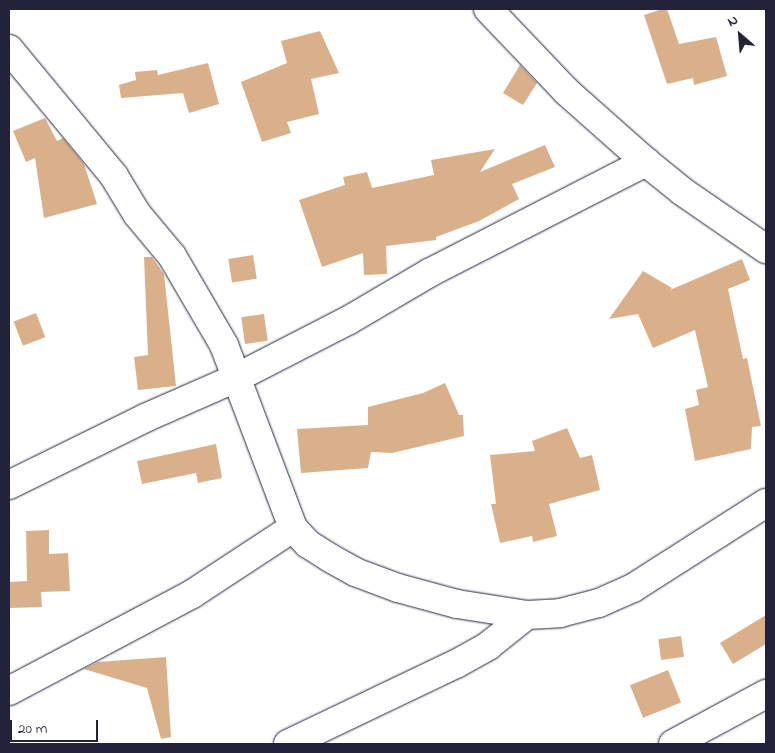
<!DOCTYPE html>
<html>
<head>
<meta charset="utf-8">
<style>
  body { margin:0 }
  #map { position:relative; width:775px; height:753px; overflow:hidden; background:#fff; font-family:"Indie Flower",sans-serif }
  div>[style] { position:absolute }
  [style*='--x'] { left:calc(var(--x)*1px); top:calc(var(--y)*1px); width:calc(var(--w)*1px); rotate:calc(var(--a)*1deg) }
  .building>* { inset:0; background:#dab08b; transform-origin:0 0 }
  .roads { filter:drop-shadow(0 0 1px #22223b) drop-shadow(0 0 1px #22223b) }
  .minor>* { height:28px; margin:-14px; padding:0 14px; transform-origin:14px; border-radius:14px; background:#fff }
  span { translate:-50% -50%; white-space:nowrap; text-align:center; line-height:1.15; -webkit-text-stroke:4px #fff; paint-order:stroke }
  .frame { position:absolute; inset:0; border:10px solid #22223b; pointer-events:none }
  .north { position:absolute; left:715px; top:10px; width:50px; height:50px; -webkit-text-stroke:4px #fff; paint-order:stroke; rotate:333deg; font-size:14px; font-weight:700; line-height:20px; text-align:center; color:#22223b }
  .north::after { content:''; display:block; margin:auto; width:18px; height:22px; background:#22223b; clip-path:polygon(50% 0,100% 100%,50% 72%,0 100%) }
  .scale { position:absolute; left:10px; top:720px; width:88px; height:22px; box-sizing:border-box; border:2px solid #22223b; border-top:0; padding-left:6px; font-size:15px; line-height:18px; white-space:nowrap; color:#22223b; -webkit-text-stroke:4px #fff; paint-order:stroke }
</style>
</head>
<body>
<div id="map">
  <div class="building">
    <div style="clip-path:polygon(662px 9px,667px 9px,679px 44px,716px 37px,727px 76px,694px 85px,693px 78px,667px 84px,644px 15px)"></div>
    <div style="clip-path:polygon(320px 31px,339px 73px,311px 79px,319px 114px,287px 122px,291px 133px,262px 142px,241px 82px,287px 63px,281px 41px)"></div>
    <div style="clip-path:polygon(208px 63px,219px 104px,189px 113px,183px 93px,121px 98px,119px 85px,136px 80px,135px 72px,157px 70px,158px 75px)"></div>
    <div style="clip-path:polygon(520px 65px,537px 83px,523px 105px,503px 93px)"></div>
    <div style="clip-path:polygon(45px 118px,57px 141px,63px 138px,84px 164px,97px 204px,44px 218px,35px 158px,26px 162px,13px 131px)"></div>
    <div style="clip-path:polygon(545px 145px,555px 167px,512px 184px,519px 199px,479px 221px,436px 237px,436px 240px,386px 246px,387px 274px,364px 275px,363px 253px,322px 267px,299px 200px,345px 185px,343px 177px,367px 172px,372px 188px,434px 175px,431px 160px,495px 149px,480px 172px)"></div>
    <div style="left:253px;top:255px;width:24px;height:25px;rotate:81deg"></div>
    <div style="clip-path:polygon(144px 257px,152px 257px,164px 274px,176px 386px,138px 390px,134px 357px,148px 355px)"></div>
    <div style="clip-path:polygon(742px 259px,750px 280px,728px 289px,743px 359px,747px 358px,761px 426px,752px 427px,751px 449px,695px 461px,685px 409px,699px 405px,696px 390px,708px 387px,695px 330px,653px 348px,638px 314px,609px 319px,643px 271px,672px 288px,670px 290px)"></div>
    <div style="left:36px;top:313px;width:26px;height:24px;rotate:69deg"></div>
    <div style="left:264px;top:314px;width:27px;height:23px;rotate:82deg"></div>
    <div style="clip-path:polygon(445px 383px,459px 415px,463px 415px,464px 436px,392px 453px,371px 452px,368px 468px,301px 473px,297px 429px,368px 425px,368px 407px,423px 393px)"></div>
    <div style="clip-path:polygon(567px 428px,580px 458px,592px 455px,600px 490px,549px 504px,557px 536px,533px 542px,532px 536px,500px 543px,491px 504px,496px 504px,490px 455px,535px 451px,532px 441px)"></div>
    <div style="clip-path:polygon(216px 444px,222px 478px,198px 483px,196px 473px,142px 484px,137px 461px)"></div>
    <div style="clip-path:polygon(49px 530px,49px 554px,68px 553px,70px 591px,41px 592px,42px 607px,9px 608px,9px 582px,27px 581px,26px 531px)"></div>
    <div style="clip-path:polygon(766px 615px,766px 644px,733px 664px,720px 643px)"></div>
    <div style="left:681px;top:636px;width:21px;height:23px;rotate:82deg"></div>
    <div style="clip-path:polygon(166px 657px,171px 737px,161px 739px,147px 688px,84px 669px,98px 662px)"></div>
    <div style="left:668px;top:670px;width:35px;height:41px;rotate:68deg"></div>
  </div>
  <div class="roads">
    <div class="minor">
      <div style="--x:488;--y:9;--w:113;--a:46.4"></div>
      <div style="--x:566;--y:91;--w:107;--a:41.6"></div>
      <div style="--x:646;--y:162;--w:48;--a:39"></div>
      <div style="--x:683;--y:192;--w:101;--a:34.5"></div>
      <div style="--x:9;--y:49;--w:165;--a:50.4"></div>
      <div style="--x:114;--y:176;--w:44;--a:58.8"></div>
      <div style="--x:137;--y:214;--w:55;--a:50.2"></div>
      <div style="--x:172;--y:256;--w:103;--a:59.7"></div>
      <div style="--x:224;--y:345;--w:196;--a:69.3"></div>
      <div style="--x:293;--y:528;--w:22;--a:47"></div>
      <div style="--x:308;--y:544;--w:26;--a:32"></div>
      <div style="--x:330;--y:558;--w:29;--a:29"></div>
      <div style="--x:355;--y:572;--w:46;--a:20.4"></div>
      <div style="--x:398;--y:588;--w:61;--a:15.2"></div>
      <div style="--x:457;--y:604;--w:71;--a:8.9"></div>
      <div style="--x:527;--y:615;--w:33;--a:-3"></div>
      <div style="--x:560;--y:613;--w:40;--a:-14.4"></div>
      <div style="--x:599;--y:603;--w:37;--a:-24"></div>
      <div style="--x:633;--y:588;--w:158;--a:-32.6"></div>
      <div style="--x:9;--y:485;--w:152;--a:-26.2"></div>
      <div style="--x:145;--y:418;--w:99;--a:-23.7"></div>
      <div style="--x:236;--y:378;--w:127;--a:-27.2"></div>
      <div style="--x:349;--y:320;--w:93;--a:-30.4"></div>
      <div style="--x:429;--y:273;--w:244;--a:-27.1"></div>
      <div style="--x:9;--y:691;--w:207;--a:-27.9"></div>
      <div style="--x:192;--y:594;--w:121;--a:-33.2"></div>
      <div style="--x:288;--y:744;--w:186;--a:-25.5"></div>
      <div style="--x:456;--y:664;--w:37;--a:-29"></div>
      <div style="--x:488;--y:646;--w:50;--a:-38.5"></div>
      <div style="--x:673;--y:744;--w:106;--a:-28.3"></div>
    </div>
  </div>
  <div class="frame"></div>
  <div class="north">N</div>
  <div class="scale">20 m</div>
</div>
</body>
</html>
